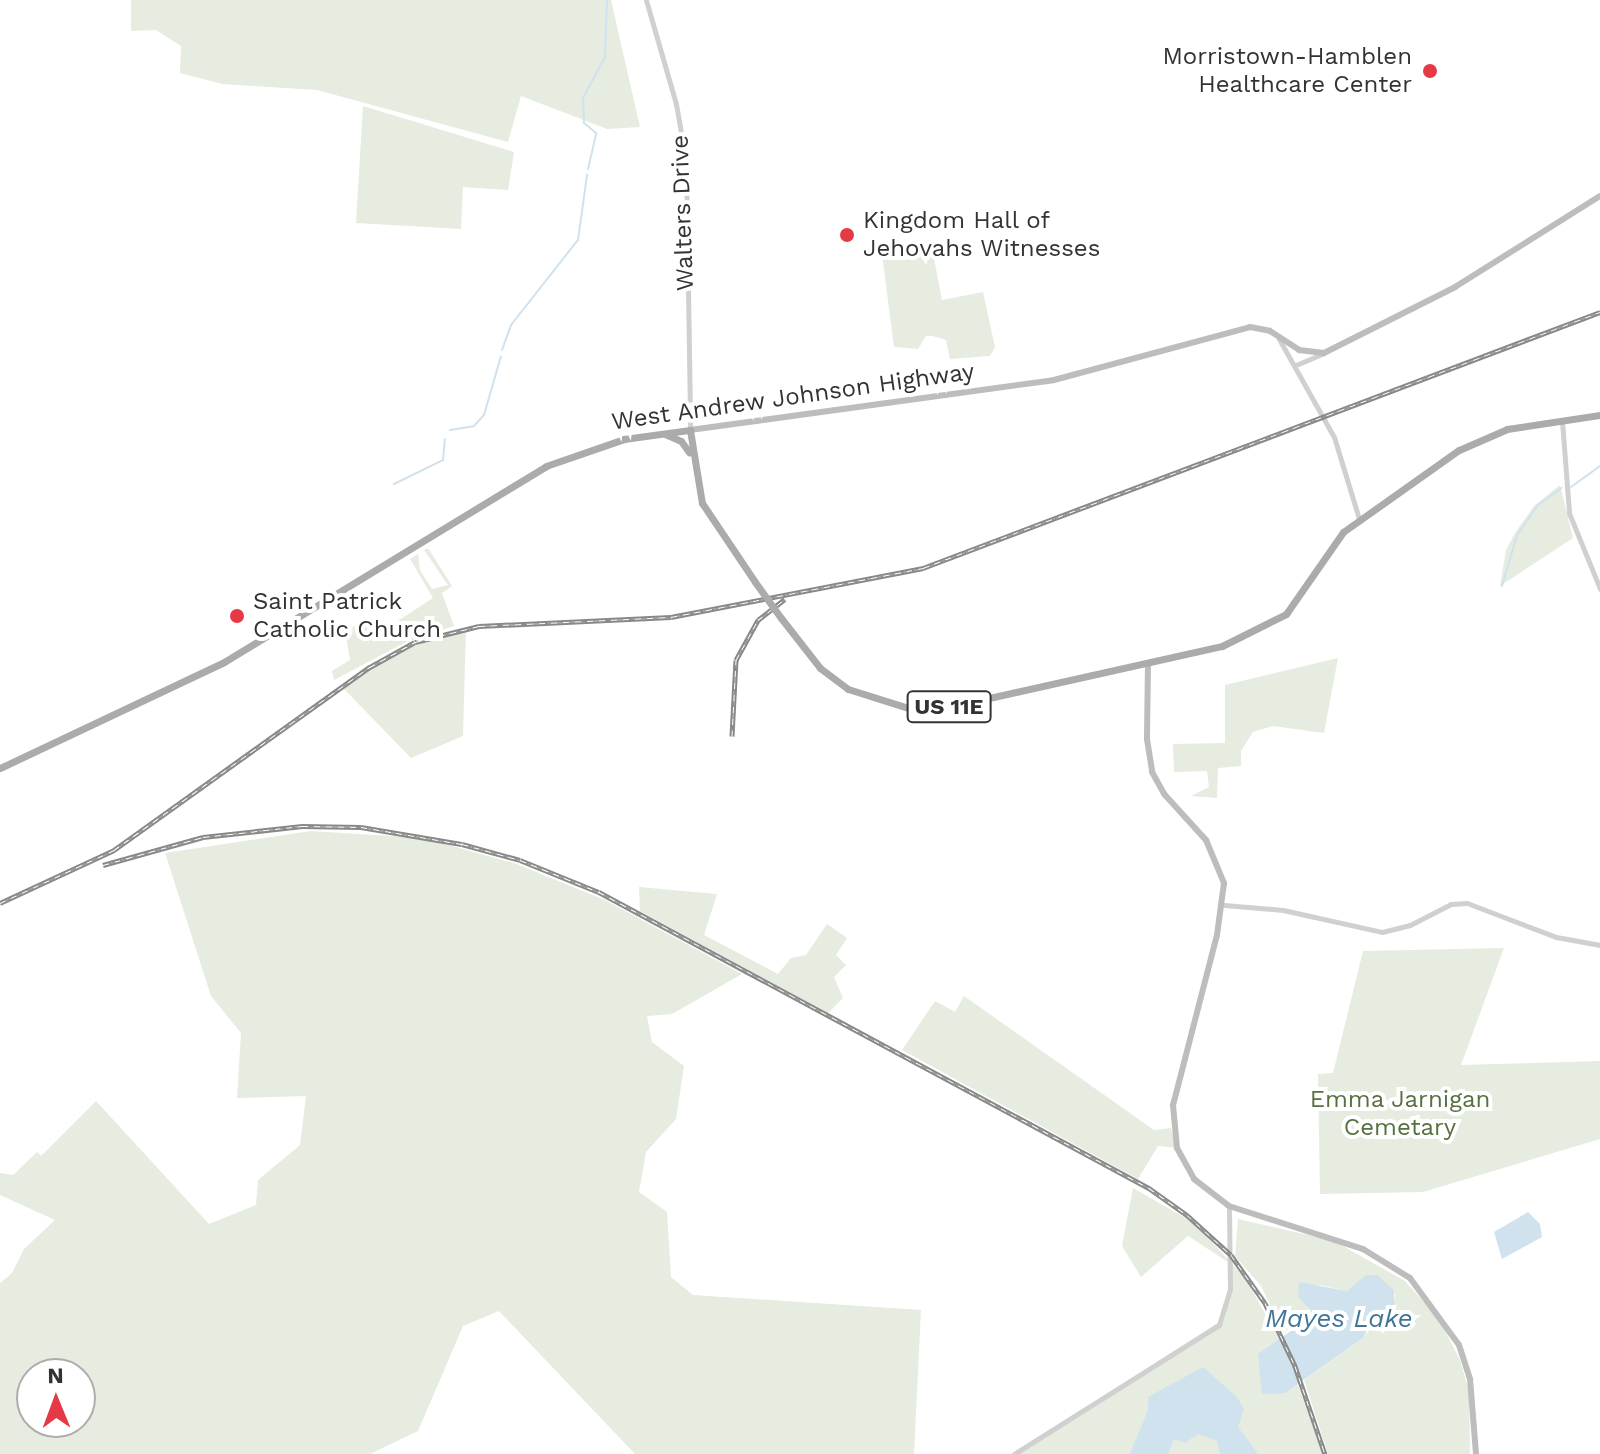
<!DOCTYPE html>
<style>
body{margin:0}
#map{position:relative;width:1600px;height:1454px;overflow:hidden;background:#fff;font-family:"Work Sans",sans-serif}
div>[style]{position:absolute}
.green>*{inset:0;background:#e6ecdf}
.water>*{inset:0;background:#cfe2ee}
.stream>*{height:2px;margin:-1px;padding:0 1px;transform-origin:1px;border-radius:1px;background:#cfe2ee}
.tertiary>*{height:5px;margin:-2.5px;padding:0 2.5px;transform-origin:2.5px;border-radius:2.5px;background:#d0d0d0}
.secondary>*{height:6px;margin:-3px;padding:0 3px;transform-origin:3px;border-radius:3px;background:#bdbdbd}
.primary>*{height:7px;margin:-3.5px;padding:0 3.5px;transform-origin:3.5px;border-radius:3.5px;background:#ababab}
.rail>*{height:5px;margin-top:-2.5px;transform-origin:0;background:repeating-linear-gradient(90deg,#fff 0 6px,#888 0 12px);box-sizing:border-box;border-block:2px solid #888}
.primary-bridge>*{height:7px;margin:-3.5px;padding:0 3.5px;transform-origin:3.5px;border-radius:3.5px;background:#ababab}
.dots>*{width:22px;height:22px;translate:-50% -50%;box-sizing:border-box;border:4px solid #fff;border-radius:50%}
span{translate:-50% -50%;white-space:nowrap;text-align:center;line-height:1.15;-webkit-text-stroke:8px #fff;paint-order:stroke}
.shield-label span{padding:2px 6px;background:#fff;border:2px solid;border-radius:6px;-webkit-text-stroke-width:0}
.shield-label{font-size:22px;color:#333;font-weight:700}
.poi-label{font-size:24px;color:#333}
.right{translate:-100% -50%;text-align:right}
.left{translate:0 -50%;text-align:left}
.street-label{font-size:24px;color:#333}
.park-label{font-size:24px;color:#56703f}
.water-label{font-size:26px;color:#3f7597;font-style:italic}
.north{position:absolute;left:16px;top:1358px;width:80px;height:80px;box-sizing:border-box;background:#fff;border:2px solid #adadad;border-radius:50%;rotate:359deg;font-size:22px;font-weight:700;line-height:32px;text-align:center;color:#333}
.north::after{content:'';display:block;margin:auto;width:28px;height:36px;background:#e63946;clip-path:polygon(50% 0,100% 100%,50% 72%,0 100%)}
</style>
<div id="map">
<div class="green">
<i style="clip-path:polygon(131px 0,611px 0,640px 127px,607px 129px,521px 96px,508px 142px,317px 90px,222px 84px,180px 73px,181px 46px,156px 30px,131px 31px)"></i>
<i style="clip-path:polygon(363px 106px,514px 152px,508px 190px,463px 187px,461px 229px,356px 223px)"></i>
<i style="clip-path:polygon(932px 248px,942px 300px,983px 292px,995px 347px,990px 356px,950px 359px,946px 340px,933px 336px,926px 336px,918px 349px,894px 347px,882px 254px)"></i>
<i style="clip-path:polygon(1560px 485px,1573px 538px,1500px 586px,1506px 550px,1515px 533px,1534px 506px)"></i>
<i style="clip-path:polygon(428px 548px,452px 586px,442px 593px,454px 626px,406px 642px,334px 680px,332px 671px,350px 660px,345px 630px,365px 622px,370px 631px,386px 622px,393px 624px,433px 598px,410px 559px,418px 554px,420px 570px,432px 589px,448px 585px,424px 550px)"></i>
<i style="clip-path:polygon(466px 628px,463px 736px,411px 758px,343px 688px,393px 653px)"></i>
<i style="clip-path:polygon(1338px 658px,1324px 733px,1273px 726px,1253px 732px,1241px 751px,1241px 766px,1218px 768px,1217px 798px,1191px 796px,1209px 787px,1207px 771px,1174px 772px,1173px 744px,1225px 743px,1225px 685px)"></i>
<i style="clip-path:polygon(evenodd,311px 831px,423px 838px,514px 863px,605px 900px,742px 974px,672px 1014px,647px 1016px,652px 1042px,684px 1066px,676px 1119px,646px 1152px,639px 1192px,667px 1212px,671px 1277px,693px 1295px,921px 1310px,914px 1454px,635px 1454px,499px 1311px,463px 1326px,418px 1431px,370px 1454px,0 1454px,0 1283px,12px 1273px,24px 1249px,55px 1220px,0 1195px,0 1173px,13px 1175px,37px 1152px,41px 1156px,96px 1101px,209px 1224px,256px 1205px,258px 1180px,300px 1145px,306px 1096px,237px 1098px,241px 1033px,211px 996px,165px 853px,311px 831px,32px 1374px,80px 1374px,80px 1422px,32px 1422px,32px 1374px)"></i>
<i style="clip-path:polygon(639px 887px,717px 894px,704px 935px,778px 974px,791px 958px,806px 955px,827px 924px,847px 938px,836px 955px,846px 965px,834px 977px,843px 998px,828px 1013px,640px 911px)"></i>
<i style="clip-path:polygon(1504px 948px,1461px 1065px,1600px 1061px,1600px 1139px,1423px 1192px,1320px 1194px,1318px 1074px,1333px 1073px,1363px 951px)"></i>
<i style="clip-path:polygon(964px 996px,1154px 1130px,1171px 1128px,1177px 1148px,1158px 1146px,1138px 1179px,902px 1050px,935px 1001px,955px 1012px)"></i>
<i style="clip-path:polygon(1133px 1188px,1194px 1223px,1246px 1279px,1285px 1350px,1323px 1454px,1014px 1454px,1225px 1318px,1231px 1264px,1188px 1236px,1141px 1277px,1122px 1246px)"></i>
<i style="clip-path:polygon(1238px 1219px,1334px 1241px,1405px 1281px,1439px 1319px,1460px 1360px,1469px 1391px,1470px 1454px,1328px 1454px,1304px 1380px,1363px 1338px,1395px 1297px,1394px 1290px,1366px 1276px,1347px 1291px,1320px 1285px,1303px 1300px,1311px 1310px,1305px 1321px,1283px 1332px,1261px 1286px,1235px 1256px)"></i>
</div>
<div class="water">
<i style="clip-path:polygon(1528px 1212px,1540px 1224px,1542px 1237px,1502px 1259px,1494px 1232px)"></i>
<i style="clip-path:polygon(1366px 1275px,1377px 1275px,1394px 1290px,1394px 1316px,1372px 1321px,1363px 1338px,1285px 1393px,1262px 1394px,1258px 1354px,1305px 1321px,1311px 1310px,1298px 1297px,1299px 1282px,1347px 1291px)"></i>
<i style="clip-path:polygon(1203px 1367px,1237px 1397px,1244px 1409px,1238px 1427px,1258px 1454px,1220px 1454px,1217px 1441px,1198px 1434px,1185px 1443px,1174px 1439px,1168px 1454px,1130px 1454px,1148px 1410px,1148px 1397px)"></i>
</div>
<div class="stream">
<i style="left:588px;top:169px;width:37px;rotate:-77deg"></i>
<i style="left:596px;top:133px;width:16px;rotate:-140deg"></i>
<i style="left:584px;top:123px;width:25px;rotate:-92deg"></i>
<i style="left:583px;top:98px;width:47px;rotate:-61.8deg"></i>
<i style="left:605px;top:57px;width:57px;rotate:-88deg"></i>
<i style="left:502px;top:350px;width:27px;rotate:-70deg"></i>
<i style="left:511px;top:325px;width:108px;rotate:-51.8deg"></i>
<i style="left:578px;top:240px;width:66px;rotate:-82.1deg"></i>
<i style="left:450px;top:430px;width:24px;rotate:-9deg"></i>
<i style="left:474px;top:426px;width:15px;rotate:-48deg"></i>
<i style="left:484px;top:415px;width:61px;rotate:-73.9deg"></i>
<i style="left:394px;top:484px;width:55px;rotate:-26.1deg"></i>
<i style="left:443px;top:460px;width:21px;rotate:-85deg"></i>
<i style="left:1571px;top:487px;width:36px;rotate:-36deg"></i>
<i style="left:1502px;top:586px;width:53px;rotate:-73.6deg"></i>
<i style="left:1517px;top:535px;width:37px;rotate:-55deg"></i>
<i style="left:1538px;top:505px;width:29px;rotate:-36deg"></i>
</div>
<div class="tertiary">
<i style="left:646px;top:0;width:108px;rotate:73.9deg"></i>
<i style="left:676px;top:104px;width:58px;rotate:80deg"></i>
<i style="left:686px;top:161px;width:269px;rotate:89.1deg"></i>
<i style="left:1279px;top:339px;width:112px;rotate:60.7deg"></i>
<i style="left:1334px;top:437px;width:86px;rotate:73deg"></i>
<i style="left:1296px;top:365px;width:30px;rotate:-23deg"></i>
<i style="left:1562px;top:421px;width:92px;rotate:85.6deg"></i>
<i style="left:1569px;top:513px;width:82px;rotate:67.8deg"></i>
<i style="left:1224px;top:905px;width:59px;rotate:4.8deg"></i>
<i style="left:1283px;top:910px;width:101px;rotate:12.5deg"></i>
<i style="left:1382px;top:932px;width:29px;rotate:-14deg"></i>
<i style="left:1410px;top:925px;width:46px;rotate:-27.1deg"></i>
<i style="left:1451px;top:904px;width:16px;rotate:-4deg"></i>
<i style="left:1467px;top:903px;width:95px;rotate:20.9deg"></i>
<i style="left:1556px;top:937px;width:45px;rotate:10.3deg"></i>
<i style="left:1014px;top:1454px;width:242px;rotate:-32.2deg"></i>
<i style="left:1219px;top:1325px;width:38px;rotate:-73deg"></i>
<i style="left:1230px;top:1289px;width:83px;rotate:-90.7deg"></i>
</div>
<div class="secondary">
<i style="left:690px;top:430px;width:367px;rotate:-7.8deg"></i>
<i style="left:1054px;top:380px;width:203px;rotate:-15.1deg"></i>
<i style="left:1250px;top:327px;width:20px;rotate:11deg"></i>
<i style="left:1270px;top:331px;width:35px;rotate:33deg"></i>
<i style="left:1299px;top:350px;width:25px;rotate:7deg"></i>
<i style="left:1324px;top:353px;width:147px;rotate:-26.7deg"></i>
<i style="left:1455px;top:287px;width:171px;rotate:-32.1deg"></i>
<i style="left:1148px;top:664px;width:75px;rotate:90.8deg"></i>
<i style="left:1147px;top:739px;width:33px;rotate:81deg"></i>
<i style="left:1152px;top:772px;width:26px;rotate:61deg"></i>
<i style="left:1165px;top:795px;width:61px;rotate:47.7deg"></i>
<i style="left:1206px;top:840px;width:47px;rotate:67.3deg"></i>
<i style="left:1224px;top:883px;width:52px;rotate:97.7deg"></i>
<i style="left:1217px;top:935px;width:176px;rotate:104.5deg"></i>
<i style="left:1173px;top:1105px;width:43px;rotate:84.7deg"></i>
<i style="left:1177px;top:1148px;width:35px;rotate:61deg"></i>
<i style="left:1194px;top:1179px;width:44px;rotate:37.6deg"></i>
<i style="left:1229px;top:1206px;width:141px;rotate:17.8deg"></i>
<i style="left:1363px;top:1249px;width:55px;rotate:31.7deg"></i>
<i style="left:1410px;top:1278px;width:83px;rotate:53.8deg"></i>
<i style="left:1459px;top:1345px;width:36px;rotate:72deg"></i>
<i style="left:1470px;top:1379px;width:75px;rotate:85.4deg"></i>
</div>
<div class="primary">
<i style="left:665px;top:434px;width:17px;rotate:24deg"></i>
<i style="left:681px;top:441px;width:14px;rotate:54deg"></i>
<i style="left:781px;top:618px;width:63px;rotate:52deg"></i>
<i style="left:820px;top:668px;width:35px;rotate:37deg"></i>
<i style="left:848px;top:689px;width:67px;rotate:17.4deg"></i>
<i style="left:912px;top:709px;width:37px;rotate:-3deg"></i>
<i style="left:949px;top:707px;width:280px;rotate:-12.6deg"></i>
<i style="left:1222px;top:646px;width:72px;rotate:-26.6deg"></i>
<i style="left:1286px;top:614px;width:100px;rotate:-55.2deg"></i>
<i style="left:1343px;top:532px;width:142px;rotate:-35.3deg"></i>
<i style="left:1459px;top:450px;width:52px;rotate:-23.6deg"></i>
<i style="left:1507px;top:429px;width:94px;rotate:-8.6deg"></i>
<i style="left:0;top:768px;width:248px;rotate:-25.3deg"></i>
<i style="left:224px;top:662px;width:377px;rotate:-31.3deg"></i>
<i style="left:546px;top:466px;width:83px;rotate:-19.1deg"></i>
<i style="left:624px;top:439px;width:67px;rotate:-7.8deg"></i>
<i style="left:690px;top:430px;width:74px;rotate:80.7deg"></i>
<i style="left:702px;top:503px;width:95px;rotate:56.1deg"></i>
</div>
<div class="rail">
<i style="left:732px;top:736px;width:76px;rotate:-87deg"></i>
<i style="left:736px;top:660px;width:46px;rotate:-61.2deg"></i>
<i style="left:758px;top:620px;width:34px;rotate:-38deg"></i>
<i style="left:103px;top:865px;width:104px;rotate:-15.6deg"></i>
<i style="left:203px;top:837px;width:100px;rotate:-6.3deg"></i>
<i style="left:302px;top:826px;width:59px;rotate:1deg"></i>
<i style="left:361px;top:827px;width:102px;rotate:9.6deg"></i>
<i style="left:462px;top:844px;width:60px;rotate:15.4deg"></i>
<i style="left:520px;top:860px;width:85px;rotate:22.1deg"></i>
<i style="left:599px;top:892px;width:625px;rotate:28.29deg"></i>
<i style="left:1149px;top:1188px;width:47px;rotate:35.4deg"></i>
<i style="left:1187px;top:1215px;width:59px;rotate:42.3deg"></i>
<i style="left:1231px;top:1255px;width:59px;rotate:54.7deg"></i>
<i style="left:1265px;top:1303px;width:70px;rotate:64.5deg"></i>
<i style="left:1295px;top:1366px;width:93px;rotate:71.2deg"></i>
<i style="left:0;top:903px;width:126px;rotate:-24.9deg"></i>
<i style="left:114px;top:850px;width:315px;rotate:-35.6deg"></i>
<i style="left:370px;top:667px;width:51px;rotate:-29.1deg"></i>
<i style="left:415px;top:642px;width:66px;rotate:-14deg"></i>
<i style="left:479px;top:626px;width:192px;rotate:-2.7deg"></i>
<i style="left:671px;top:617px;width:257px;rotate:-11deg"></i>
<i style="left:923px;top:568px;width:724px;rotate:-20.71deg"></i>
</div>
<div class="primary-bridge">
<i style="left:755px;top:582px;width:44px;rotate:54.2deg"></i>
</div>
<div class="dots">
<i style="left:1430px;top:71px;background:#e63946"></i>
<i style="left:847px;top:235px;background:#e63946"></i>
<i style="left:237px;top:616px;background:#e63946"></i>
</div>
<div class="shield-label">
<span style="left:949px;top:707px">US 11E</span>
</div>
<div class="poi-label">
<span class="right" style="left:1412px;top:71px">Morristown-Hamblen<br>Healthcare Center</span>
<span class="left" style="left:863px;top:235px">Kingdom Hall of<br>Jehovahs Witnesses</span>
<span class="left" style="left:253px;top:616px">Saint Patrick<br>Catholic Church</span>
</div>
<div class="street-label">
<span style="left:683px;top:213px;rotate:-92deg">Walters Drive</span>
<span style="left:793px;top:397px;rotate:-8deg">West Andrew Johnson Highway</span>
</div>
<div class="park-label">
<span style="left:1400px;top:1114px">Emma Jarnigan<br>Cemetary</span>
</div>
<div class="water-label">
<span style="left:1339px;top:1319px">Mayes Lake</span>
</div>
<div class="north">N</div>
</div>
